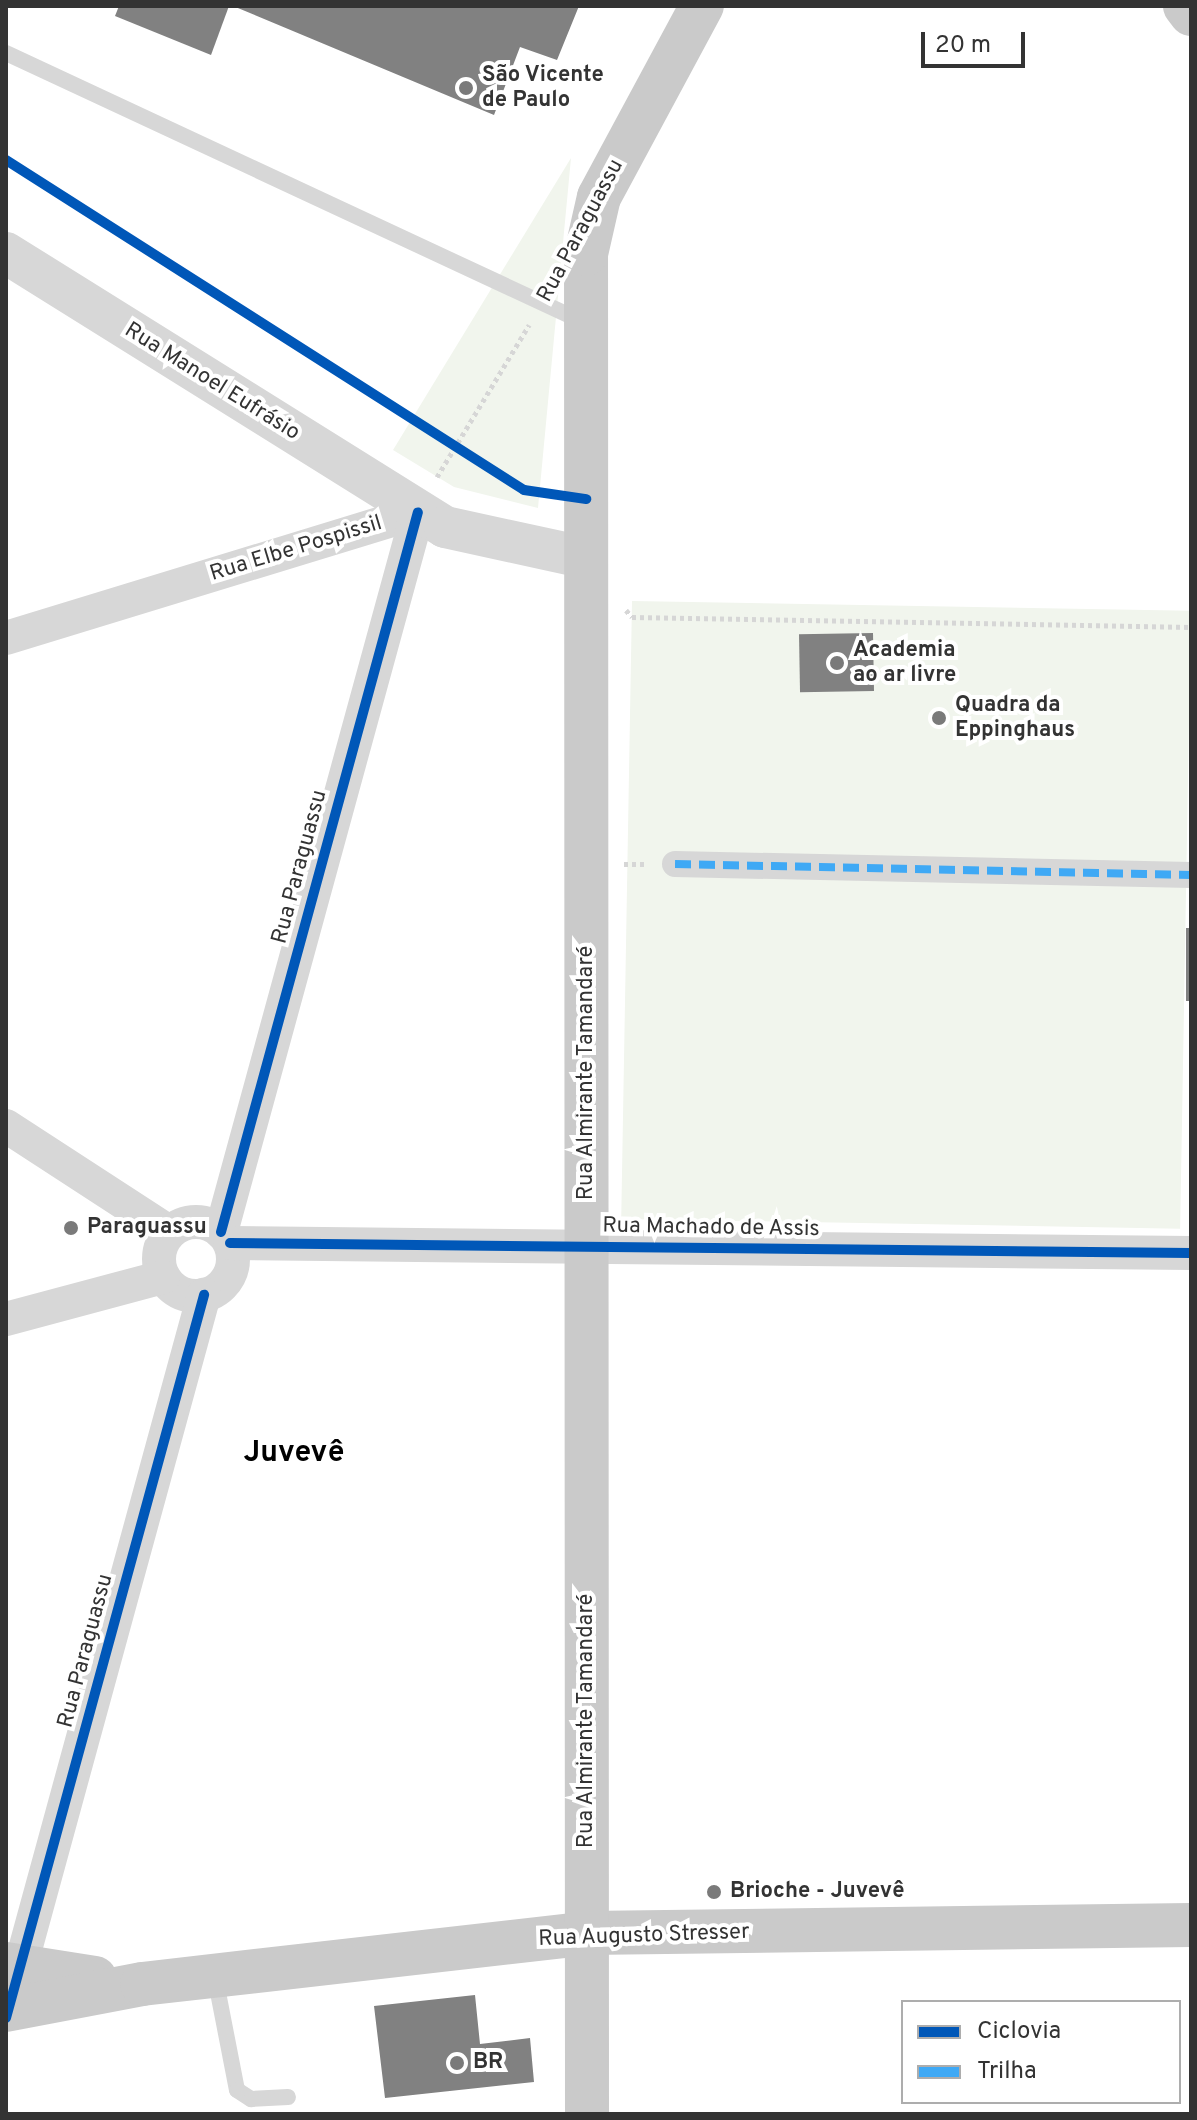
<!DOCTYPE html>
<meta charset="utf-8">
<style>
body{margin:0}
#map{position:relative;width:1197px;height:2120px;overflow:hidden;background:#fff;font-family:Overpass,sans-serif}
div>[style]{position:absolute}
.green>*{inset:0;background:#f1f5ed;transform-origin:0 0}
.building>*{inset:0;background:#818181;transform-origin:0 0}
.path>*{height:5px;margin-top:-2.5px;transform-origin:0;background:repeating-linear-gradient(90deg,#d6d6d6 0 4px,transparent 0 8px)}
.service>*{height:16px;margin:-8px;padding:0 8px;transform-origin:8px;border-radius:8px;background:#d7d7d7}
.pedestrian>*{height:26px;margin:-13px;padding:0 13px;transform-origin:13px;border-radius:13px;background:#d7d7d7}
.minor>*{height:34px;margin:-17px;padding:0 17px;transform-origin:17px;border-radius:17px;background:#d7d7d7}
.minor>.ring{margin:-17px;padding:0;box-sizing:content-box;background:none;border:34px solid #d7d7d7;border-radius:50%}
.tertiary>*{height:42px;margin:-21px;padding:0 21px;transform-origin:21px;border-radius:21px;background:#d7d7d7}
.primary>*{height:44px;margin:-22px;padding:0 22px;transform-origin:22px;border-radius:22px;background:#cacaca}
.quiet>*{height:8px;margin-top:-4px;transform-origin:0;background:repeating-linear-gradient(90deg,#3fa9f5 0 16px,transparent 0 24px)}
.cycleway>*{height:10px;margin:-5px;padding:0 5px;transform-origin:5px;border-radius:5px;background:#0057b8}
.dots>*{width:22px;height:22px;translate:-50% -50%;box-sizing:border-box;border:4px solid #fff;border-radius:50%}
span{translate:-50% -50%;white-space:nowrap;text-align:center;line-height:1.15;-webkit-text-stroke:8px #fff;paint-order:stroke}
.poi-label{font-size:22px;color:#333;font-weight:700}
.left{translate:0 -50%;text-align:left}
.street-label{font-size:22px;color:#333}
.district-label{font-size:30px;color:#000;font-weight:700}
.frame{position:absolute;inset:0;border:8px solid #333;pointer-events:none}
.legend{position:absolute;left:901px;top:2000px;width:280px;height:104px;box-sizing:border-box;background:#fff;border:2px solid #adadad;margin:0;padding:10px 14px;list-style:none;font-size:24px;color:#333}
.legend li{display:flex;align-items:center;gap:16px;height:40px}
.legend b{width:40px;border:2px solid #adadad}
.scale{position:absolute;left:921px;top:32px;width:104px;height:36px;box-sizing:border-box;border:4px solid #333;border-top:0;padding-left:10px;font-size:24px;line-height:28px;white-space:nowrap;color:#333;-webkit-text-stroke:6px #fff;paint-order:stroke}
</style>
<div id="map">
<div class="green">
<i style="clip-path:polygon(571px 158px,538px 508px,454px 487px,393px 450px)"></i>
<i style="left:632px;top:601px;width:559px;height:618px;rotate:1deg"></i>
</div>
<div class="building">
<i style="clip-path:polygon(119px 6px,229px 6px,211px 55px,115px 16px)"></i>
<i style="clip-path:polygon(233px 6px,579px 6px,557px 60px,520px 47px,494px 115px)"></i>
<i style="left:873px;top:633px;width:58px;height:74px;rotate:89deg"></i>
<i style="left:1186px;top:928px;width:5px;height:73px"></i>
<i style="clip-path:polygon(475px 1995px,480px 2044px,530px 2038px,534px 2082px,385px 2098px,374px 2006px)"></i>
</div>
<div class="path">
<i style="left:437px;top:477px;width:178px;rotate:-58.8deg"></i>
<i style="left:626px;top:610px;width:9px;rotate:49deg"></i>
<i style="left:632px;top:617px;width:559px;rotate:1.02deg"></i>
<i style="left:624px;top:864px;width:22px"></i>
</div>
<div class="service">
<i style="left:6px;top:53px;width:634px;rotate:24.99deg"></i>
<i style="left:215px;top:1977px;width:115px;rotate:79deg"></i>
<i style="left:237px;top:2090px;width:17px;rotate:33deg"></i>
<i style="left:251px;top:2099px;width:37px;rotate:-3deg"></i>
</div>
<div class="pedestrian">
<i style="left:675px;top:864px;width:516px;rotate:1.22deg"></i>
</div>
<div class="minor">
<i style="left:6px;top:638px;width:431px;rotate:-17deg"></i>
<i style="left:6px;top:1126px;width:194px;rotate:33deg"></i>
<i class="ring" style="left:159px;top:1222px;width:40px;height:40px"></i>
<i style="left:221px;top:1232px;width:746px;rotate:-74.7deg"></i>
<i style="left:230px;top:1243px;width:961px;rotate:0.6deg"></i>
<i style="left:6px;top:1319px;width:163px;rotate:-15deg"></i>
<i style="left:14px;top:1990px;width:721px;rotate:-74.71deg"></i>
</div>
<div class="tertiary">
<i style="left:6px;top:253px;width:517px;rotate:31.97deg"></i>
<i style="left:445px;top:527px;width:145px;rotate:12.3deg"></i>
</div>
<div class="primary">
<i style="left:1185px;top:6px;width:10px;rotate:53deg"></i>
<i style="left:6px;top:1964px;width:90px;rotate:8.9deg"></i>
<i style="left:6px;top:2010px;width:138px;rotate:-10.8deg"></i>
<i style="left:142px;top:1984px;width:448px;rotate:-6.5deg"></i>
<i style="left:587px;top:1933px;width:604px;rotate:-0.76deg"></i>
<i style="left:587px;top:2114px;width:1860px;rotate:-90.03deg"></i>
<i style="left:586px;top:254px;width:58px;rotate:-77.2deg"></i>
<i style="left:599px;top:197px;width:217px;rotate:-61.7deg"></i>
</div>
<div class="quiet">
<i style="left:675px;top:864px;width:516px;rotate:1.22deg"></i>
</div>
<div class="cycleway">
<i style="left:6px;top:160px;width:614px;rotate:32.5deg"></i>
<i style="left:524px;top:490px;width:63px;rotate:8.3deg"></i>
<i style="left:221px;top:1232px;width:746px;rotate:-74.7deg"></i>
<i style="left:230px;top:1243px;width:961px;rotate:0.6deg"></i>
<i style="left:6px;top:2018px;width:750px;rotate:-74.68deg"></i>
</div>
<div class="dots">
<i style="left:466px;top:88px;background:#7a7a7a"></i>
<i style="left:837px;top:663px;background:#7a7a7a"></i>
<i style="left:939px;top:718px;background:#7a7a7a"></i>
<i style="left:71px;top:1228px;background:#7a7a7a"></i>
<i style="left:714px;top:1892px;background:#7a7a7a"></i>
<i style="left:457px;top:2063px;background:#7a7a7a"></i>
</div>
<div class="poi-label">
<span class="left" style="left:482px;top:88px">São Vicente<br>de Paulo</span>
<span class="left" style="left:853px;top:663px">Academia<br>ao ar livre</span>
<span class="left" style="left:955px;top:718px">Quadra da<br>Eppinghaus</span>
<span class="left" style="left:87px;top:1228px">Paraguassu</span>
<span class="left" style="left:730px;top:1892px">Brioche - Juvevê</span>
<span class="left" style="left:473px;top:2063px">BR</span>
</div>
<div class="street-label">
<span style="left:581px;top:231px;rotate:-62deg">Rua Paraguassu</span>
<span style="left:212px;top:382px;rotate:32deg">Rua Manoel Eufrásio</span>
<span style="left:296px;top:549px;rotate:-17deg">Rua Elbe Pospissil</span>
<span style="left:300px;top:867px;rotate:-75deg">Rua Paraguassu</span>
<span style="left:587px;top:1073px;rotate:-90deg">Rua Almirante Tamandaré</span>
<span style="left:711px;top:1228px;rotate:1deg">Rua Machado de Assis</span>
<span style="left:86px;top:1651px;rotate:-75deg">Rua Paraguassu</span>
<span style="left:587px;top:1721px;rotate:-90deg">Rua Almirante Tamandaré</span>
<span style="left:644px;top:1936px;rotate:-2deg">Rua Augusto Stresser</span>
</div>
<div class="district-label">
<span style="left:294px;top:1454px">Juvevê</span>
</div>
<div class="frame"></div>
<ul class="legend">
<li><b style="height:10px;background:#0057b8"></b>Ciclovia</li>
<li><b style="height:10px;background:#3fa9f5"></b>Trilha</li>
</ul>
<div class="scale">20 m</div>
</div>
